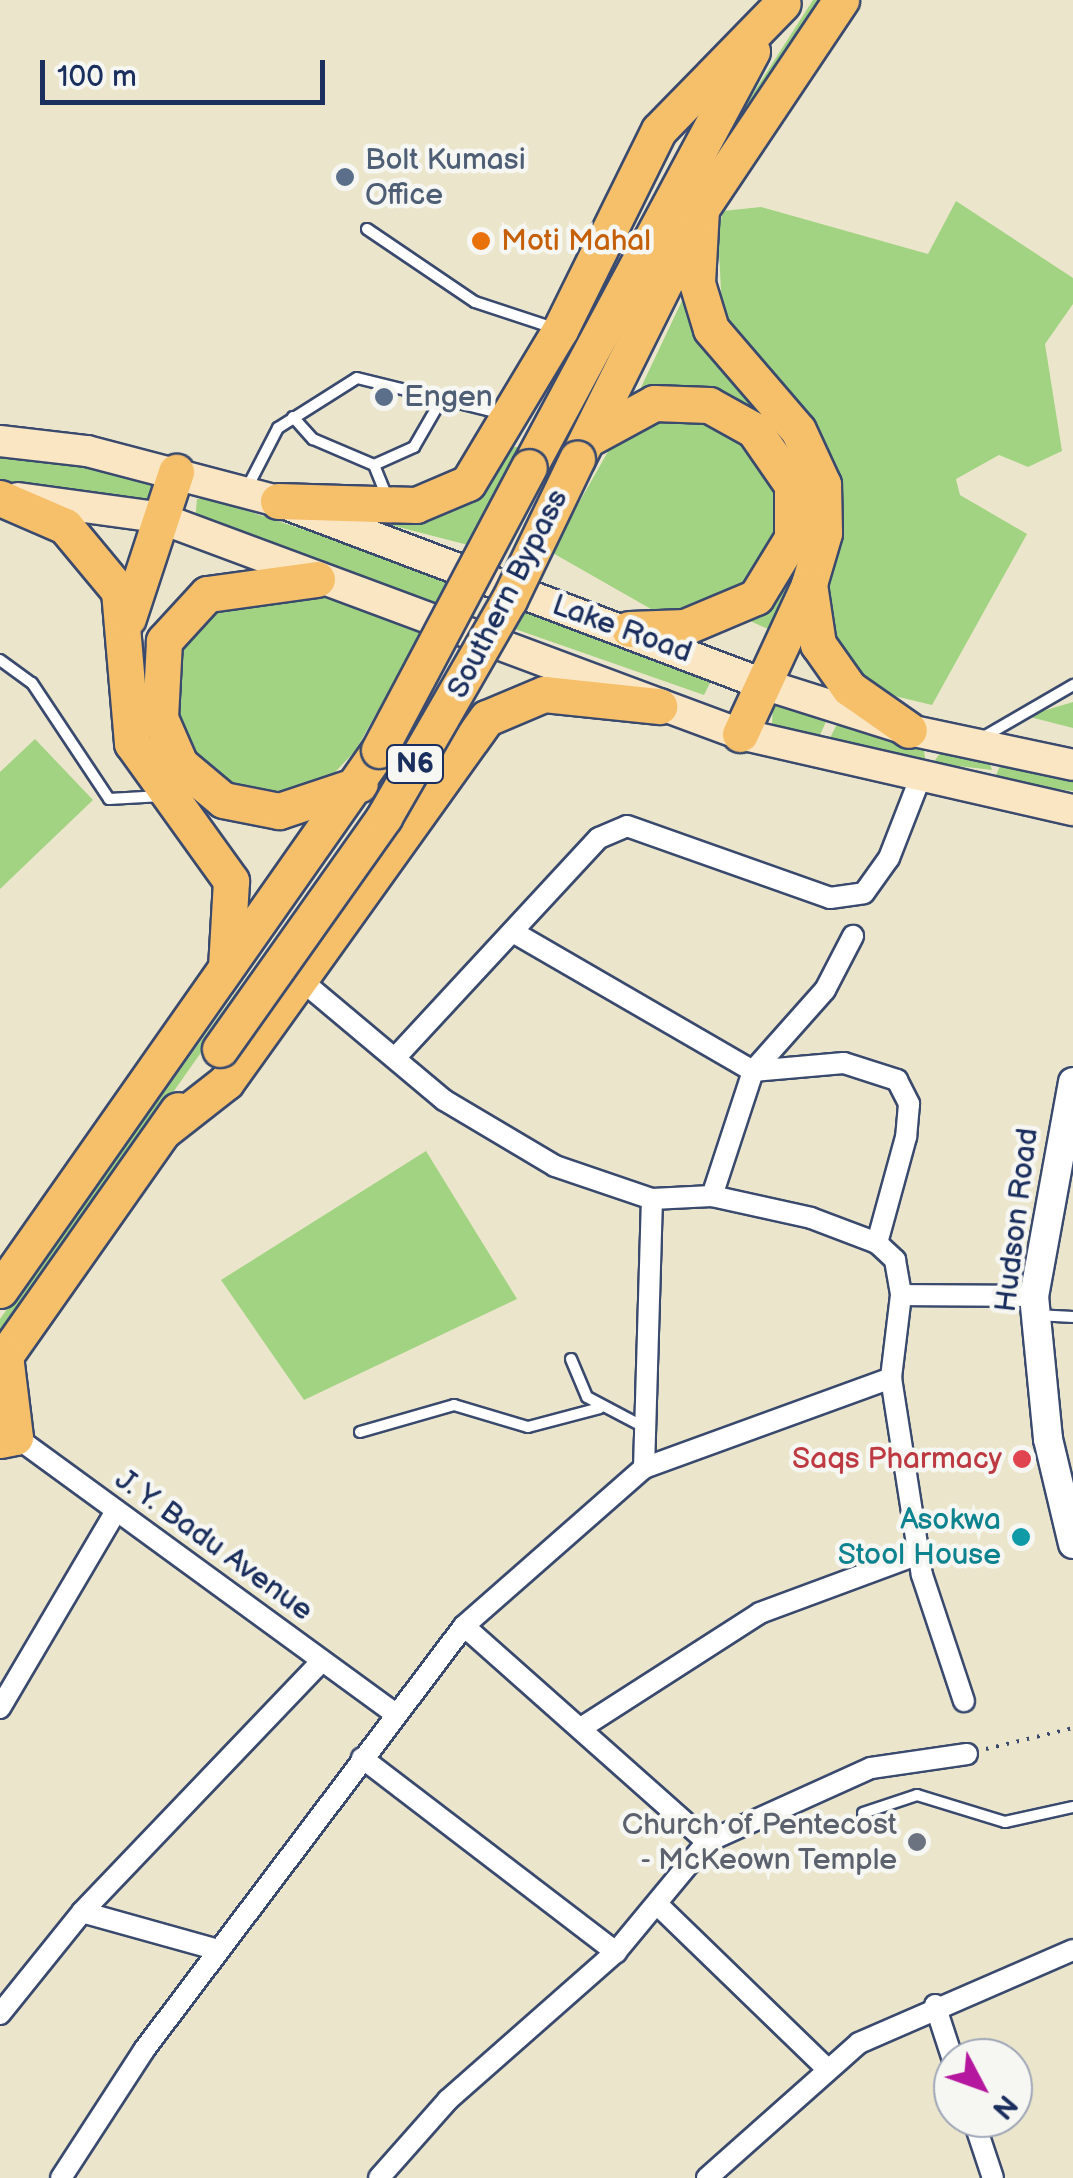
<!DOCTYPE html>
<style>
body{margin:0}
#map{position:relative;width:1073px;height:2178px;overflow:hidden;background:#ebe6cb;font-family:"Balsamiq Sans",sans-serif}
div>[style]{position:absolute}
.green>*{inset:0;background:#a2d382;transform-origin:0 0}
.path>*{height:4px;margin-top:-2px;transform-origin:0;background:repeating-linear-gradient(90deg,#3a4a6e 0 2.5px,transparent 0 10.5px)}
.roads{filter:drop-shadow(2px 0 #3a4a6e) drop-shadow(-2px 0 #3a4a6e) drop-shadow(0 2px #3a4a6e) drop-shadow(0 -2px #3a4a6e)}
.service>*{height:10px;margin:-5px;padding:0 5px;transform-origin:5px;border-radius:5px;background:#fff}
.minor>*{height:20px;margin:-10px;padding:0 10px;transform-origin:10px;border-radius:10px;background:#fff}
.tertiary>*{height:28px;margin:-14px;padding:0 14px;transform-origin:14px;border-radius:14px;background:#fff}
.secondary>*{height:30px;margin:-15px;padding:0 15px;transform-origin:15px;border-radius:15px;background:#fbe6c4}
.trunk>*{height:35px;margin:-17.5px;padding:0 17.5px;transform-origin:17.5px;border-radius:17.5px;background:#f6c06b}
.bridges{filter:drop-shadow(2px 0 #3a4a6e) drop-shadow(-2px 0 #3a4a6e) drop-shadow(0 2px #3a4a6e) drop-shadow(0 -2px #3a4a6e)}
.trunk-bridge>*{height:35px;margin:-17.5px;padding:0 17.5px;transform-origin:17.5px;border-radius:17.5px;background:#f6c06b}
.dots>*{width:28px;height:28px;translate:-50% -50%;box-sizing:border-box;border:5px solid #f6f6f2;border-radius:50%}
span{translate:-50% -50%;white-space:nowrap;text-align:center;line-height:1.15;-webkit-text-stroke:9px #f6f6f2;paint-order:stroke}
.shield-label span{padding:2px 8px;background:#f6f6f2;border:2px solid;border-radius:8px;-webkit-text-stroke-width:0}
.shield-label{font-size:28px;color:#1b2f5e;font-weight:700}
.service-label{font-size:30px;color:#4e5e75}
.left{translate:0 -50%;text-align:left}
.food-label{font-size:30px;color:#c56008}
.street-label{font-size:30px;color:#1b2f5e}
.health-label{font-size:30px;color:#be3a42}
.right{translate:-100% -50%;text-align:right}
.culture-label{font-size:30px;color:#0d838f}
.worship-label{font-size:30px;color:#5b616d}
.north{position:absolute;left:933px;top:2038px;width:100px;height:100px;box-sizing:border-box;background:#f6f6f2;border:2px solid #9ea6b7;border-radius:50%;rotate:131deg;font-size:28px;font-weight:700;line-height:40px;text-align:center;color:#1b2f5e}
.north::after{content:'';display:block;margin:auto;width:35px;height:45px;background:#b5179e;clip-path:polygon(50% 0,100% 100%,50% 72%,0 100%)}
.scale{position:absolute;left:40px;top:60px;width:285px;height:45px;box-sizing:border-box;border:5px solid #1b2f5e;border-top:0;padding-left:12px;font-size:30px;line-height:35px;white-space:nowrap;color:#1b2f5e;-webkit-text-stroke:8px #f6f6f2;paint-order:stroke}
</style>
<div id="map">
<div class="green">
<i style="clip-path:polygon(813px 0,825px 0,671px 230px,691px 190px)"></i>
<i style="clip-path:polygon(956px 201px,1073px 278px,1073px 304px,1045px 344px,1062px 451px,1028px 467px,999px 455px,956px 479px,960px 495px,1027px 534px,932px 705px,882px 693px,844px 663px,824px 616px,842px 496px,832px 460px,815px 428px,723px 328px,718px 234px,723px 211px,761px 207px,928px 254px)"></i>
<i style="clip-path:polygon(689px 286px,718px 362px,794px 447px,812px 503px,779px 634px,748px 620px,787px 580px,769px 433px,635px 400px)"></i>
<i style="clip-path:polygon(670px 417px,721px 425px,761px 456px,780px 504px,772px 555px,726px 604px,658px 613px,551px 552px,610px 448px)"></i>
<i style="clip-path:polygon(514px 447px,523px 447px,472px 546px,348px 514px,466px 502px)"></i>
<i style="left:0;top:452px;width:167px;height:32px;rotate:9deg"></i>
<i style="clip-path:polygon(197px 499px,211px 499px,454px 579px,440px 605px,195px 522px)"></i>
<i style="clip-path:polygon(315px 591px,424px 630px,355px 751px,324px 784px,270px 796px,226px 783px,187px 749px,169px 697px,186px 640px,215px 608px)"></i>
<i style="clip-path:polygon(529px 602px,713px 677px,704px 695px,515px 629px)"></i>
<i style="clip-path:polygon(773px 702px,828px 717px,817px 742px,772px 725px)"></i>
<i style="clip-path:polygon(1073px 702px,1073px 728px,1026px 716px)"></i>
<i style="clip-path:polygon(838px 722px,923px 744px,926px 764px,829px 740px)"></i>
<i style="clip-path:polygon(35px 739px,93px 800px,0 889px,0 772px)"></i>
<i style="clip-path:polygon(943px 749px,988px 758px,992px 770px,933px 763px)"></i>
<i style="clip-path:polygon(1002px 762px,1073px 778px,1073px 791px,1004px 782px,996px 775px)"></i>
<i style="clip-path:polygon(309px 891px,226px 1017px,0 1338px,0 1319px)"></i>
<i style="clip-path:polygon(426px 1151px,517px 1299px,304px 1400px,221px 1280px)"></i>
</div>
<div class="path">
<i style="left:986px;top:1749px;width:89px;rotate:-13.6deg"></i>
</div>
<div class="roads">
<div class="service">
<i style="left:367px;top:229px;width:130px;rotate:34.1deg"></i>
<i style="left:475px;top:302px;width:83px;rotate:18.2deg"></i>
<i style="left:293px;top:417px;width:30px;rotate:48deg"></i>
<i style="left:313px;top:439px;width:66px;rotate:23.1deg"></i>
<i style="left:374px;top:465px;width:44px;rotate:-24.2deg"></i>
<i style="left:414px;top:447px;width:52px;rotate:-60deg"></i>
<i style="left:374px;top:465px;width:31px;rotate:68deg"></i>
<i style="left:246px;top:490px;width:70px;rotate:-62.7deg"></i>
<i style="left:278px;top:428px;width:93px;rotate:-32.3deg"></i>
<i style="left:357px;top:378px;width:146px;rotate:13.8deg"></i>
<i style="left:0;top:660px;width:39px;rotate:36deg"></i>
<i style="left:32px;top:683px;width:139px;rotate:56.4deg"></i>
<i style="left:109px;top:799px;width:53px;rotate:-3.2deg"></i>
<i style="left:980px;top:739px;width:108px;rotate:-30.1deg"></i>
<i style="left:1036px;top:1315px;width:37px;rotate:3deg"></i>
<i style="left:571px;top:1359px;width:41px;rotate:67.2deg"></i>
<i style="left:587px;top:1397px;width:64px;rotate:27.8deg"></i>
<i style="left:360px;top:1432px;width:98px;rotate:-16deg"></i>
<i style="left:454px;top:1405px;width:77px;rotate:16.6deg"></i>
<i style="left:528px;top:1427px;width:74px;rotate:-14.8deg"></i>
<i style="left:863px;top:1813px;width:57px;rotate:-18.4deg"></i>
<i style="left:917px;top:1795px;width:92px;rotate:17.1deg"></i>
<i style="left:1005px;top:1822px;width:70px;rotate:-12.4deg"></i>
</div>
<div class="minor">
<i style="left:513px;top:932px;width:277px;rotate:30.1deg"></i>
<i style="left:753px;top:1071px;width:91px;rotate:-5deg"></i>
<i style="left:844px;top:1063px;width:56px;rotate:17.8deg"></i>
<i style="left:897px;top:1080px;width:27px;rotate:63deg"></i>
<i style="left:909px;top:1104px;width:33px;rotate:95deg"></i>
<i style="left:906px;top:1137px;width:110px;rotate:105.3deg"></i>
<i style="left:301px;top:980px;width:187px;rotate:40deg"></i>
<i style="left:444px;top:1100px;width:129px;rotate:30.7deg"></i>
<i style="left:555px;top:1166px;width:102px;rotate:18.8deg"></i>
<i style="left:652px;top:1199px;width:60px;rotate:-2.9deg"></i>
<i style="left:712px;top:1196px;width:101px;rotate:12.5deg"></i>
<i style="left:811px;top:1218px;width:71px;rotate:20.7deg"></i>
<i style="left:877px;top:1243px;width:25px;rotate:43deg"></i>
<i style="left:895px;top:1260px;width:36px;rotate:80deg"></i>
<i style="left:901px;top:1295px;width:84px;rotate:96.9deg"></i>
<i style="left:891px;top:1378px;width:199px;rotate:81.1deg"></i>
<i style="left:922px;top:1575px;width:133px;rotate:71.6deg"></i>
<i style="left:395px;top:1058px;width:300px;rotate:-47.2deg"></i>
<i style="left:599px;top:838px;width:30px;rotate:-23deg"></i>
<i style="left:627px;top:826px;width:215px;rotate:19.5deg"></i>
<i style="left:830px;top:898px;width:34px;rotate:-8deg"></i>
<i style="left:864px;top:893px;width:43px;rotate:-54.5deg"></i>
<i style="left:889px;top:858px;width:83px;rotate:-68.7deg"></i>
<i style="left:712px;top:1196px;width:132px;rotate:-71.8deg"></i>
<i style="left:753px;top:1071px;width:108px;rotate:-48.4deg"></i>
<i style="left:825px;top:990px;width:61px;rotate:-62.6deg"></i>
<i style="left:901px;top:1295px;width:133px;rotate:0.4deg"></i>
<i style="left:9px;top:1432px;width:477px;rotate:36.1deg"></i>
<i style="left:644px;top:1468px;width:269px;rotate:-88.3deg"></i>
<i style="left:464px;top:1626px;width:325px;rotate:41.6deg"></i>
<i style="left:0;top:1708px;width:229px;rotate:-59.5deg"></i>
<i style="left:581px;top:1728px;width:213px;rotate:-32.7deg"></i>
<i style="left:760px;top:1613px;width:170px;rotate:-20.4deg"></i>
<i style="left:362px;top:1758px;width:320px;rotate:37.4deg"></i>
<i style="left:660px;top:1907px;width:228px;rotate:44.1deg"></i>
<i style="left:82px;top:1912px;width:347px;rotate:-46.3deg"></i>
<i style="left:935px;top:2005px;width:58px;rotate:71.9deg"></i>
<i style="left:0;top:2014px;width:131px;rotate:-51.2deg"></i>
<i style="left:82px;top:1912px;width:141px;rotate:15.6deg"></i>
<i style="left:973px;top:2118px;width:63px;rotate:71.6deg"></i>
<i style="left:61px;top:2178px;width:153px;rotate:-57deg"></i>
<i style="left:144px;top:2050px;width:531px;rotate:-52.96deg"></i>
<i style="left:464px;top:1626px;width:240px;rotate:-41.3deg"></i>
<i style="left:644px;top:1468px;width:263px;rotate:-20deg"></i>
<i style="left:379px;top:2178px;width:104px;rotate:-48.5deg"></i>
<i style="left:448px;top:2100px;width:224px;rotate:-41.4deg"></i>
<i style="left:616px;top:1952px;width:143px;rotate:-50.4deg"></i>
<i style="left:707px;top:1842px;width:180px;rotate:-24.3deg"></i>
<i style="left:871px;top:1768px;width:97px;rotate:-8.3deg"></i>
<i style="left:707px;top:2178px;width:203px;rotate:-41.6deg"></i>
<i style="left:859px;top:2043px;width:233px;rotate:-23.5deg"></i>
</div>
<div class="tertiary">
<i style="left:1073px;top:1082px;width:218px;rotate:100.3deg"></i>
<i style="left:1034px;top:1296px;width:144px;rotate:84.4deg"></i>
<i style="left:1048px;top:1439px;width:108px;rotate:76.6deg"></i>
</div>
<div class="secondary">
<i style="left:0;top:441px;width:88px;rotate:6.6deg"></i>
<i style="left:87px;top:451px;width:197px;rotate:14.7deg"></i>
<i style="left:278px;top:501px;width:518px;rotate:20.67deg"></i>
<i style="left:763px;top:684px;width:153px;rotate:17.5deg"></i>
<i style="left:909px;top:730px;width:168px;rotate:12deg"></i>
<i style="left:18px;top:498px;width:140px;rotate:7.8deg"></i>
<i style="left:157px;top:517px;width:622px;rotate:20.42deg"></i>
<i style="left:740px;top:734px;width:342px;rotate:12.9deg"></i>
</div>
<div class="trunk">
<i style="left:701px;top:209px;width:74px;rotate:93.1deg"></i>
<i style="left:697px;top:283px;width:48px;rotate:73.1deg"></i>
<i style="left:711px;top:329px;width:133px;rotate:49.3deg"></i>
<i style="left:798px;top:430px;width:60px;rotate:65.2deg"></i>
<i style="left:823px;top:484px;width:49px;rotate:88.8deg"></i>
<i style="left:824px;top:533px;width:53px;rotate:106.4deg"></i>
<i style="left:809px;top:584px;width:61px;rotate:81.5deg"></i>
<i style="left:818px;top:644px;width:54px;rotate:54.8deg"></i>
<i style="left:849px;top:688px;width:73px;rotate:35deg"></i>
<i style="left:588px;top:439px;width:75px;rotate:-28.6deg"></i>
<i style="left:654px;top:403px;width:55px;rotate:2.1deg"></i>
<i style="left:709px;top:405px;width:51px;rotate:29.1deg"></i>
<i style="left:754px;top:430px;width:67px;rotate:55.4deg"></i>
<i style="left:792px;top:485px;width:53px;rotate:90deg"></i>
<i style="left:792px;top:538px;width:69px;rotate:121.4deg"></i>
<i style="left:756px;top:597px;width:77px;rotate:157.1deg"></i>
<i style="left:685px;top:627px;width:56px;rotate:178deg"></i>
<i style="left:577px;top:459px;width:279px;rotate:-63.6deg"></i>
<i style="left:701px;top:209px;width:252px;rotate:-56.2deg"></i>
<i style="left:529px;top:467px;width:472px;rotate:-61.8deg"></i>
<i style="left:0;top:498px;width:71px;rotate:23.3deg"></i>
<i style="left:65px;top:526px;width:85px;rotate:50.3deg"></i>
<i style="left:119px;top:591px;width:153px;rotate:85.1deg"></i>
<i style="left:132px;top:743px;width:170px;rotate:54.3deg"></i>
<i style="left:231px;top:881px;width:86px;rotate:93.3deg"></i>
<i style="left:278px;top:501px;width:138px;rotate:1.7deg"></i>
<i style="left:416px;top:505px;width:56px;rotate:-22.9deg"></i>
<i style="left:468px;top:483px;width:179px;rotate:-59deg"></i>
<i style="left:560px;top:330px;width:223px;rotate:-63.7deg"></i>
<i style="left:659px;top:130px;width:177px;rotate:-45.7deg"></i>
<i style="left:317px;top:579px;width:111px;rotate:172.2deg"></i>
<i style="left:207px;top:594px;width:64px;rotate:132.5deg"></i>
<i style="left:164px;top:641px;width:77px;rotate:93deg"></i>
<i style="left:160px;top:718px;width:50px;rotate:66.5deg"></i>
<i style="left:180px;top:764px;width:56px;rotate:39.9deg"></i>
<i style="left:223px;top:800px;width:57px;rotate:11.1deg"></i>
<i style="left:279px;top:811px;width:85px;rotate:-18.4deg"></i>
<i style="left:128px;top:618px;width:154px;rotate:-71.8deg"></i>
<i style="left:740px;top:734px;width:164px;rotate:-65.2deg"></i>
<i style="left:166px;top:1129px;width:76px;rotate:-38.1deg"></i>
<i style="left:226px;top:1082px;width:448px;rotate:-54.4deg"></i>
<i style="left:487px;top:718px;width:62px;rotate:-22.8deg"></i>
<i style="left:544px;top:694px;width:116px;rotate:6deg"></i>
<i style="left:0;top:1290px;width:660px;rotate:-54.94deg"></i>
<i style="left:0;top:1363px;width:309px;rotate:-54.9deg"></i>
<i style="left:0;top:1440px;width:15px;rotate:-11deg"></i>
<i style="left:15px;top:1437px;width:82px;rotate:-97deg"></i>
</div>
</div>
<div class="bridges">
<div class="trunk-bridge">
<i style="left:379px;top:750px;width:320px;rotate:-62.1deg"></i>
<i style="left:220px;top:1049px;width:284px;rotate:-54.7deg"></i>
<i style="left:384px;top:817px;width:250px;rotate:-60.1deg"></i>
<i style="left:509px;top:600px;width:157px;rotate:-64.3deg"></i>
</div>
</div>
<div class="dots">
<i style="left:345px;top:177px;background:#5c6f8a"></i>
<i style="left:481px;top:241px;background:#e8710a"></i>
<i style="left:384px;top:397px;background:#5c6f8a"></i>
<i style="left:1022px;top:1459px;background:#e0444e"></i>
<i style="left:1021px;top:1537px;background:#0f9aa8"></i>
<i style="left:917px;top:1842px;background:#6b7280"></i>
</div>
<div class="shield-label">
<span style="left:415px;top:764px">N6</span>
</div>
<div class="service-label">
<span class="left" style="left:365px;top:177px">Bolt Kumasi<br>Office</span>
<span class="left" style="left:404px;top:397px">Engen</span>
</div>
<div class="food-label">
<span class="left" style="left:501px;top:241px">Moti Mahal</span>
</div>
<div class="street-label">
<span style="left:508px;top:594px;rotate:-63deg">Southern Bypass</span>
<span style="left:622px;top:629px;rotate:20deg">Lake Road</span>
<span style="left:1017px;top:1220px;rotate:-83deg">Hudson Road</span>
<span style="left:214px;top:1545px;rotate:36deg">J. Y. Badu Avenue</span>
</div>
<div class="health-label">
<span class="right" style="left:1002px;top:1459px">Saqs Pharmacy</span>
</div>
<div class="culture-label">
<span class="right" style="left:1001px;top:1537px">Asokwa<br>Stool House</span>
</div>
<div class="worship-label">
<span class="right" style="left:897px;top:1842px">Church of Pentecost<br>- McKeown Temple</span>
</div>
<div class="north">N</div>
<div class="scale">100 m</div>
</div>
